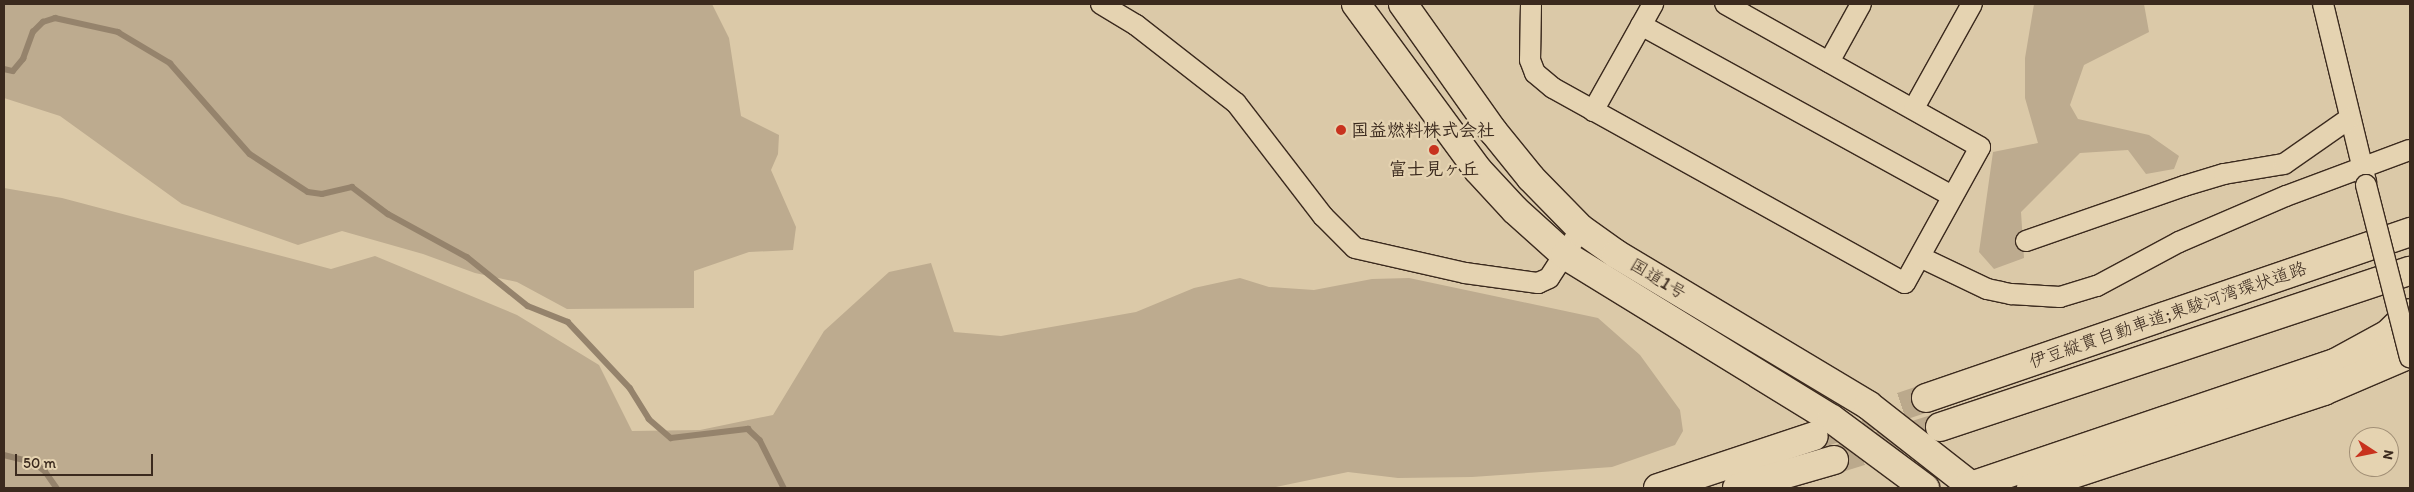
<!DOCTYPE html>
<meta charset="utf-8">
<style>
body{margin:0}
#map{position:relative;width:2414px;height:492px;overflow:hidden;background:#dbc9a8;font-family:Itim,"Klee One",sans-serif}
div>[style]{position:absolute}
.green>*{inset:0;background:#bdab8f}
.stream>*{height:5.5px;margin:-2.75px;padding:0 2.75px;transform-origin:2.75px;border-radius:2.75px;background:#95836c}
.highway-tunnel>*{height:28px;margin-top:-14px;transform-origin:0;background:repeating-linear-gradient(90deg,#bba98c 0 28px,transparent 0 42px)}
.roads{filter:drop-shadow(1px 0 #3b2a1e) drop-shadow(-1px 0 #3b2a1e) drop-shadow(0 1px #3b2a1e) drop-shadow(0 -1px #3b2a1e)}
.street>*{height:20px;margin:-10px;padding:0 10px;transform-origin:10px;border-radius:10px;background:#e5d3b1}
.highway>*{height:28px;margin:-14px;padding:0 14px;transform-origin:14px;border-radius:14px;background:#e5d3b1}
.bridges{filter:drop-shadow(1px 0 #3b2a1e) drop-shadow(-1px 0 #3b2a1e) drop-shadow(0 1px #3b2a1e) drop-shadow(0 -1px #3b2a1e)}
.street-bridge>*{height:20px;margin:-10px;padding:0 10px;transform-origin:10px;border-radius:10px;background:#e5d3b1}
.dots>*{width:14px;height:14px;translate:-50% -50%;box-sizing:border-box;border:2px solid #e5d3b1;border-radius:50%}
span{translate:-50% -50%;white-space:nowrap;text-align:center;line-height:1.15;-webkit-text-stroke:4.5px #e5d3b1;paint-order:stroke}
.poi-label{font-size:18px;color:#3b2a1e;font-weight:700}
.left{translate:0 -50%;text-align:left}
.street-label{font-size:18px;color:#3b2a1e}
.frame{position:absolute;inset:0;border:5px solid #3b2a1e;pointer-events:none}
.north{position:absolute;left:2349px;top:427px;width:50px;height:50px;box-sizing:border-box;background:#e5d3b1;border:1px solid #a18f76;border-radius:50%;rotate:101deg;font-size:14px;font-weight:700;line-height:20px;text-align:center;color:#3b2a1e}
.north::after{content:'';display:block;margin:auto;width:18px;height:22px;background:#c8321e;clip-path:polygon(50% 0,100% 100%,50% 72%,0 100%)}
.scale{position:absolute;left:15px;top:454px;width:138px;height:22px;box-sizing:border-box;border:2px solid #3b2a1e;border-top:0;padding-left:6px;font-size:15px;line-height:18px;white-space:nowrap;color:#3b2a1e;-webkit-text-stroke:4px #e5d3b1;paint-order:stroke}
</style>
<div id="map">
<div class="green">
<i style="clip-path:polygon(4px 4px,712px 4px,729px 38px,741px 116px,779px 135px,778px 154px,771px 170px,796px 227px,793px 250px,749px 252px,694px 271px,694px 308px,567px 309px,517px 282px,475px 273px,423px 254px,342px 231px,298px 245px,182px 204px,60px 116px,4px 98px)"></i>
<i style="clip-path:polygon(2034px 4px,2144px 4px,2149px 32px,2084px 65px,2070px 105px,2078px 119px,2149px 135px,2179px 156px,2174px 169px,2146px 174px,2128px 150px,2080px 153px,2021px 212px,2024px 258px,1994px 269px,1979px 252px,1993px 152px,2038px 143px,2025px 98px,2025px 58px)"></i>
<i style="clip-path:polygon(4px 188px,62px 198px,331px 269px,375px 256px,517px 315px,599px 365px,632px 431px,700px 430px,773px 415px,824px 331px,889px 272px,931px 263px,954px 332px,1001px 336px,1136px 312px,1194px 288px,1240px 278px,1269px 287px,1314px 290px,1372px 279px,1409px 278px,1598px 318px,1640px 355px,1680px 410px,1683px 431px,1675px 445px,1612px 467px,1472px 477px,1398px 478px,1348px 472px,1271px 488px,4px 488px)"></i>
</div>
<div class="stream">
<i style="left:4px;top:69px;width:9px;rotate:13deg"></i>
<i style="left:13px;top:71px;width:16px;rotate:-50deg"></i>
<i style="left:23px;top:59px;width:29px;rotate:-70deg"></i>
<i style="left:33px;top:32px;width:14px;rotate:-45deg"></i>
<i style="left:43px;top:22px;width:13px;rotate:-18deg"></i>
<i style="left:55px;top:18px;width:65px;rotate:12.5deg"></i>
<i style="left:118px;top:32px;width:61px;rotate:30.8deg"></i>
<i style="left:170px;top:63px;width:121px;rotate:48.7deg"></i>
<i style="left:250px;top:154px;width:69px;rotate:33.2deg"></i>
<i style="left:308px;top:192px;width:14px;rotate:8deg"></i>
<i style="left:322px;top:194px;width:31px;rotate:-13deg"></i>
<i style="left:352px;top:187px;width:45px;rotate:36.9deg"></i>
<i style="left:388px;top:214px;width:90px;rotate:28.6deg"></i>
<i style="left:467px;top:257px;width:78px;rotate:38.8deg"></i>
<i style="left:528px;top:306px;width:43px;rotate:21.8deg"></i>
<i style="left:568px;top:322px;width:91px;rotate:46.8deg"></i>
<i style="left:630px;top:388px;width:36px;rotate:58deg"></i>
<i style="left:649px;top:419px;width:29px;rotate:41deg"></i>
<i style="left:671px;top:438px;width:78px;rotate:-6.7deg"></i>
<i style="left:748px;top:429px;width:16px;rotate:43deg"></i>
<i style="left:760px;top:440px;width:54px;rotate:63.4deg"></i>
<i style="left:4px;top:455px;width:30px;rotate:14deg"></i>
<i style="left:33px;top:462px;width:15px;rotate:37deg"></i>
<i style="left:45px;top:471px;width:21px;rotate:55deg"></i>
</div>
<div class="highway-tunnel">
<i style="left:1822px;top:433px;width:110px;rotate:-18.6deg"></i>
<i style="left:1834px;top:460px;width:111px;rotate:-17.3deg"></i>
</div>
<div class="roads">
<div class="street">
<i style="left:1101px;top:4px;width:41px;rotate:31deg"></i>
<i style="left:1136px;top:25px;width:127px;rotate:38deg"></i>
<i style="left:1236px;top:103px;width:143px;rotate:52.4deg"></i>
<i style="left:1323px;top:216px;width:45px;rotate:45deg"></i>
<i style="left:1355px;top:248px;width:113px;rotate:12.8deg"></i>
<i style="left:1465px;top:273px;width:74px;rotate:7.8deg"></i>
<i style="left:1538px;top:283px;width:12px;rotate:-24deg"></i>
<i style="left:1549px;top:278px;width:59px;rotate:-56.9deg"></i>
<i style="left:1531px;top:4px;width:56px;rotate:91deg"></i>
<i style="left:1530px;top:60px;width:14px;rotate:69deg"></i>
<i style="left:1535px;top:73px;width:23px;rotate:40deg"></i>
<i style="left:1553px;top:88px;width:402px;rotate:29deg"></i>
<i style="left:1905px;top:283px;width:155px;rotate:-61.1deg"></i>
<i style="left:1980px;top:147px;width:292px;rotate:-150.7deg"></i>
<i style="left:2323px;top:4px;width:183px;rotate:76.4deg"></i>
<i style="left:1641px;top:25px;width:355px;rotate:28.8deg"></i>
<i style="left:1829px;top:62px;width:66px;rotate:-61.1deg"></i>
<i style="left:1914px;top:108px;width:119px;rotate:-60.9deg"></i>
<i style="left:1593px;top:111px;width:123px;rotate:-60.7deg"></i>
<i style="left:2026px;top:241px;width:167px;rotate:-19.2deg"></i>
<i style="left:2184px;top:186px;width:42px;rotate:-16.7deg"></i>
<i style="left:2224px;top:174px;width:61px;rotate:-9.5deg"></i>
<i style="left:2284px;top:164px;width:80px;rotate:-34.9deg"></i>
<i style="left:1920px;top:257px;width:74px;rotate:25.5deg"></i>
<i style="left:1987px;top:289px;width:25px;rotate:12deg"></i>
<i style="left:2011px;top:294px;width:49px;rotate:3.5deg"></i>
<i style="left:2060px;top:297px;width:39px;rotate:-17deg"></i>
<i style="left:2097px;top:286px;width:93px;rotate:-28.2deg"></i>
<i style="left:2179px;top:242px;width:116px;rotate:-23.3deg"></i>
<i style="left:2286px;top:196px;width:132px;rotate:-20.4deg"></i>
</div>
<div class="highway">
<i style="left:1356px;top:4px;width:206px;rotate:53.7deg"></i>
<i style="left:1478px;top:170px;width:54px;rotate:47.2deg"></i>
<i style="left:1515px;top:210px;width:67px;rotate:42deg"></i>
<i style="left:1565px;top:255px;width:313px;rotate:31.6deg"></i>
<i style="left:1832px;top:419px;width:116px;rotate:36.6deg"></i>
<i style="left:1403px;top:4px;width:156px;rotate:54.7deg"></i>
<i style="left:1493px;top:131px;width:60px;rotate:51deg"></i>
<i style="left:1531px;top:178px;width:71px;rotate:45.6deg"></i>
<i style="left:1581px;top:229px;width:43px;rotate:35.5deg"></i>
<i style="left:1616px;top:254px;width:294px;rotate:30.9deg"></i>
<i style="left:1868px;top:405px;width:135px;rotate:38.1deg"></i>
<i style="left:1926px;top:398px;width:512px;rotate:-18.93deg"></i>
<i style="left:1940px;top:427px;width:495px;rotate:-18.4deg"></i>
<i style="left:1658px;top:488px;width:164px;rotate:-18.4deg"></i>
<i style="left:1737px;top:488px;width:101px;rotate:-16.1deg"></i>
<i style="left:1965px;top:488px;width:391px;rotate:-18.7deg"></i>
<i style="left:2335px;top:363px;width:60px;rotate:-28.7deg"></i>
<i style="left:2388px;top:334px;width:30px;rotate:-44deg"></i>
<i style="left:2031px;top:488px;width:309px;rotate:-18.3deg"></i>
<i style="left:2324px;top:391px;width:94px;rotate:-23.3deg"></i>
</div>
</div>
<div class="bridges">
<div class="street-bridge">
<i style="left:2366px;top:185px;width:178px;rotate:75.7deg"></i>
</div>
</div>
<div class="dots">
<i style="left:1341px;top:130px;background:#c8321e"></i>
<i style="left:1434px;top:150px;background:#c8321e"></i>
</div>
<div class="poi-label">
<span class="left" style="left:1351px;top:130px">国益燃料株式会社</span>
<span style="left:1434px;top:169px">富士見ヶ丘</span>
</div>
<div class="street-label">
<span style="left:1658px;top:279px;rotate:31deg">国道1号</span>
<span style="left:2168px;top:315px;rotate:-19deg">伊豆縦貫自動車道;東駿河湾環状道路</span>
</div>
<div class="frame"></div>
<div class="north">N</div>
<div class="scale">50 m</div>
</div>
